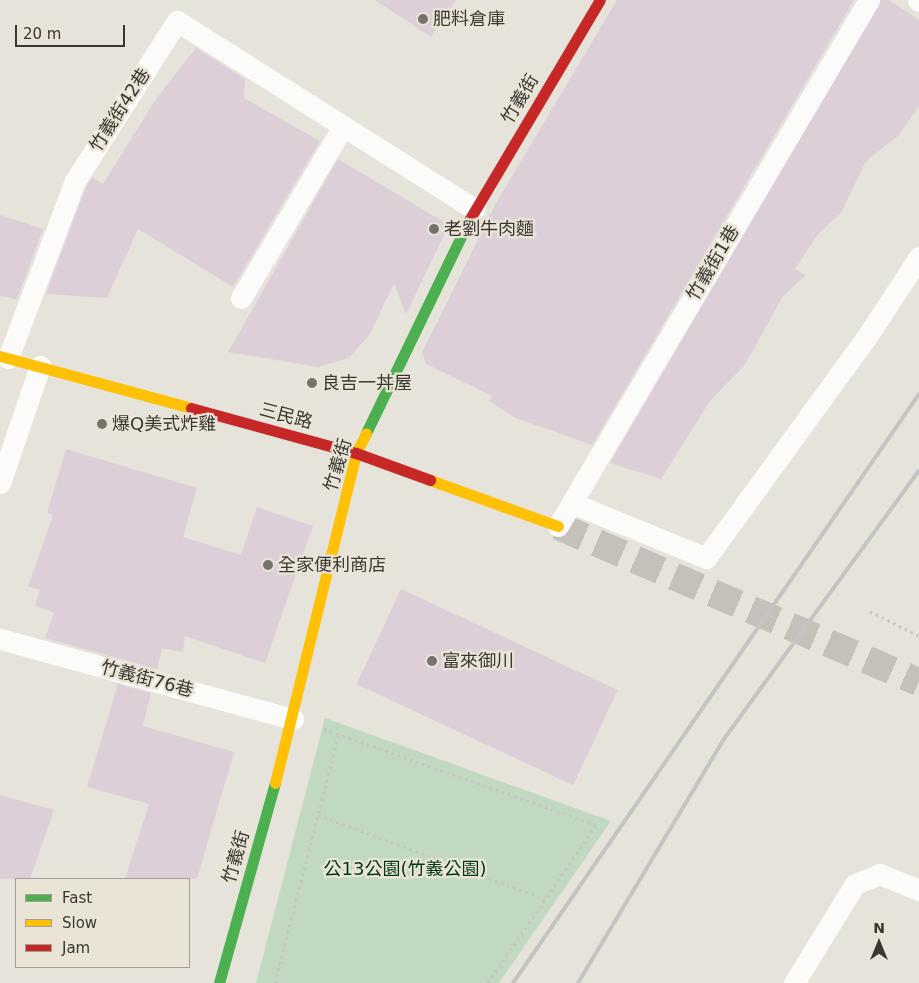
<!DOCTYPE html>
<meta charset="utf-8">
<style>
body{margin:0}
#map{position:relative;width:919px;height:983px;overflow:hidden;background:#e6e3db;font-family:"DejaVu Sans","Noto Sans TC",sans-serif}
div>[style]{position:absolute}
.green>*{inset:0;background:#c1d9c0}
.building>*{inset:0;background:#ddcfd7;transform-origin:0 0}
.secondary-tunnel>*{height:28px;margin-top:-14px;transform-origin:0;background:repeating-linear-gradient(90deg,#c3c1b9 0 28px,transparent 0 42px)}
.path>*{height:3px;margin-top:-1.5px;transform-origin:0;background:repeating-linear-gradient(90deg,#c6c5c3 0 2.5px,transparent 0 6.5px)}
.lane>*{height:21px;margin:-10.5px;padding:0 10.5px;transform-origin:10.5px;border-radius:10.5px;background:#fbfbfa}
.fast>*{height:11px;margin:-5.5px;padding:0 5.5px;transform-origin:5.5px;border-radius:5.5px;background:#4caf50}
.slow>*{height:11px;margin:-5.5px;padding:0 5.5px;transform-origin:5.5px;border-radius:5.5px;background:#ffc107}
.jam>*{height:11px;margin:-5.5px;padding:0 5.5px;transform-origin:5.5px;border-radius:5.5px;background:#c62828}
.rail>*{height:4px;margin:-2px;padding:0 2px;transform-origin:2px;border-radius:2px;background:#c5c4c2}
.dots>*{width:14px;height:14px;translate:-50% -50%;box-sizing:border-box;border:2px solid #eae4d7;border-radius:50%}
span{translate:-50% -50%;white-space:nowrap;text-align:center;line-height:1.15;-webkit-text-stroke:4.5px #eae4d7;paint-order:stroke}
.poi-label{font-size:18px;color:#393732}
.left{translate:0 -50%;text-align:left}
.street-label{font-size:18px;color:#393732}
.park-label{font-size:18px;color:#003813}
.legend{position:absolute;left:15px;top:878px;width:175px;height:90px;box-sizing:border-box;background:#eae4d7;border:1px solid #a39f95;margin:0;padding:6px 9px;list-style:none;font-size:15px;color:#393732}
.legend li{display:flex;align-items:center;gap:10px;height:25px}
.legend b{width:25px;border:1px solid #a39f95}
.north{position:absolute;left:854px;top:918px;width:50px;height:50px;-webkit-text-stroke:4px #eae4d7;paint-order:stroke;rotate:0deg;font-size:14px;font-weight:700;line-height:20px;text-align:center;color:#393732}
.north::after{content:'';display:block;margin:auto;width:18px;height:22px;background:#393732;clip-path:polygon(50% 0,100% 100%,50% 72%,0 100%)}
.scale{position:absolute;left:15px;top:25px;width:110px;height:22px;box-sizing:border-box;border:2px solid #393732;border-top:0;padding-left:6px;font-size:15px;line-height:18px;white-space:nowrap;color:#393732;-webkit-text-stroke:4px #eae4d7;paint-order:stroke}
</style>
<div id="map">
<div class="green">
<i style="clip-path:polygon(325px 718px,611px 821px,499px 983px,256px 983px)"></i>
</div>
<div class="building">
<i style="clip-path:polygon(375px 0,456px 0,431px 37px)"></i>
<i style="clip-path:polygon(617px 0,854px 0,592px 445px,516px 418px,489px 401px,492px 396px,426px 364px,422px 353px,496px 203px)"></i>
<i style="clip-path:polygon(881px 0,889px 0,919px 20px,919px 106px,899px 135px,866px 161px,841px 213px,818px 234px,795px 269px,806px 275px,783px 296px,744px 366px,710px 401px,661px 479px,610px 463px)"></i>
<i style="clip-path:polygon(196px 48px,245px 79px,244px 98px,320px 141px,233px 287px,138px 229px,107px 298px,46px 294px,86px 187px,92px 178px,103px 184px,156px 99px)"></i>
<i style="clip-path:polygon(338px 159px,449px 225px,406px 314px,394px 283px,370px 334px,349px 358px,318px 367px,228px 352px)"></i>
<i style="clip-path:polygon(0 215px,43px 229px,17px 299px,0 296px)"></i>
<i style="clip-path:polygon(66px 449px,197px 488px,183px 537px,241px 555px,257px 507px,313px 526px,265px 663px,185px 636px,183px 652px,162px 648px,157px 669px,45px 638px,54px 613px,35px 606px,40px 589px,28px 587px,53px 515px,47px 513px)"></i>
<i style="left:401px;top:589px;width:239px;height:105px;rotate:25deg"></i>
<i style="clip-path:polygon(118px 684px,151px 693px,143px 726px,234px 752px,197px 879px,125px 879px,149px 804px,87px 787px)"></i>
<i style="clip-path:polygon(0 795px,54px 810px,30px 879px,0 879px)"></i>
</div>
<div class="secondary-tunnel">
<i style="left:558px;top:526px;width:393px;rotate:23.4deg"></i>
</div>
<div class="path">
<i style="left:870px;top:611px;width:55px;rotate:27deg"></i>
<i style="left:324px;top:729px;width:288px;rotate:19.4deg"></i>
<i style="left:596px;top:825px;width:191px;rotate:124.4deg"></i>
<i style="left:318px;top:815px;width:242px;rotate:20.3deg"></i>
<i style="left:275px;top:983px;width:257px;rotate:-75.6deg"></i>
</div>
<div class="lane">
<i style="left:918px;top:0;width:1px;rotate:45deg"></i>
<i style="left:241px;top:298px;width:200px;rotate:-59.3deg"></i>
<i style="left:8px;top:358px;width:189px;rotate:-69.3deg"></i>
<i style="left:75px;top:181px;width:190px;rotate:-57.5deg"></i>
<i style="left:177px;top:21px;width:352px;rotate:32.3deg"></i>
<i style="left:0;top:483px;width:124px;rotate:-71.1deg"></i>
<i style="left:572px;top:503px;width:145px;rotate:22.3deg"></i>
<i style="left:706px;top:558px;width:272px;rotate:-54deg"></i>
<i style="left:866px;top:338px;width:97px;rotate:-56.8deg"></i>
<i style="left:558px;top:526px;width:611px;rotate:-59.41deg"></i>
<i style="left:0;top:639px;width:304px;rotate:15.3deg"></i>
<i style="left:794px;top:983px;width:116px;rotate:-58.4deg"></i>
<i style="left:855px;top:884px;width:27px;rotate:-22deg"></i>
<i style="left:880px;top:874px;width:42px;rotate:22.3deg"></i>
</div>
<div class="fast">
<i style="left:366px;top:433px;width:234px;rotate:-64.2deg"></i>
<i style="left:219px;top:983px;width:208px;rotate:-74.4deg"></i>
</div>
<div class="slow">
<i style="left:0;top:356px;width:198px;rotate:15.2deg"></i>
<i style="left:430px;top:480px;width:136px;rotate:19.8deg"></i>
<i style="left:275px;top:783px;width:340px;rotate:-76.2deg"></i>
<i style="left:356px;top:453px;width:22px;rotate:-63deg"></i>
</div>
<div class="jam">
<i style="left:468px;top:222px;width:258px;rotate:-59.3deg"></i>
<i style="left:191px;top:408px;width:171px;rotate:15.3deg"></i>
<i style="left:356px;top:453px;width:79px;rotate:20deg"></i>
</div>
<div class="rail">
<i style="left:513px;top:983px;width:715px;rotate:-55.42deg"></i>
<i style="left:578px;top:983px;width:284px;rotate:-59.1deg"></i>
<i style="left:724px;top:739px;width:331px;rotate:-54deg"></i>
</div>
<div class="dots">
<i style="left:423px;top:19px;background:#76736d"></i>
<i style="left:434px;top:229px;background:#76736d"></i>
<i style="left:312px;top:383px;background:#76736d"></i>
<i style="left:102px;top:424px;background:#76736d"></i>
<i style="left:268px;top:565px;background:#76736d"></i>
<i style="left:432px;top:661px;background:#76736d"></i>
</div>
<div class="poi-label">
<span class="left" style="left:433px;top:19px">肥料倉庫</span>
<span class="left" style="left:444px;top:229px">老劉牛肉麵</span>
<span class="left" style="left:322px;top:383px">良吉一丼屋</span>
<span class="left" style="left:112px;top:424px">爆Q美式炸雞</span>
<span class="left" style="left:278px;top:565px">全家便利商店</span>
<span class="left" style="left:442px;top:661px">富來御川</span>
</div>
<div class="street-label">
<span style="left:520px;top:99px;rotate:-59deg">竹義街</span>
<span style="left:120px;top:110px;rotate:-57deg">竹義街42巷</span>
<span style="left:713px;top:263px;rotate:-59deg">竹義街1巷</span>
<span style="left:286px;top:416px;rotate:15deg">三民路</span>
<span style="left:338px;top:465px;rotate:-73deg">竹義街</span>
<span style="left:147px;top:679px;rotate:15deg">竹義街76巷</span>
<span style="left:236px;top:857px;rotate:-74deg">竹義街</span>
</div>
<div class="park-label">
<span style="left:405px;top:869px">公13公園(竹義公園)</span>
</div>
<ul class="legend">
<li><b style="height:6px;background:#4caf50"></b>Fast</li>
<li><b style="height:6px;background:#ffc107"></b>Slow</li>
<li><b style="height:6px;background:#c62828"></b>Jam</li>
</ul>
<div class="north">N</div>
<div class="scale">20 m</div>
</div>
